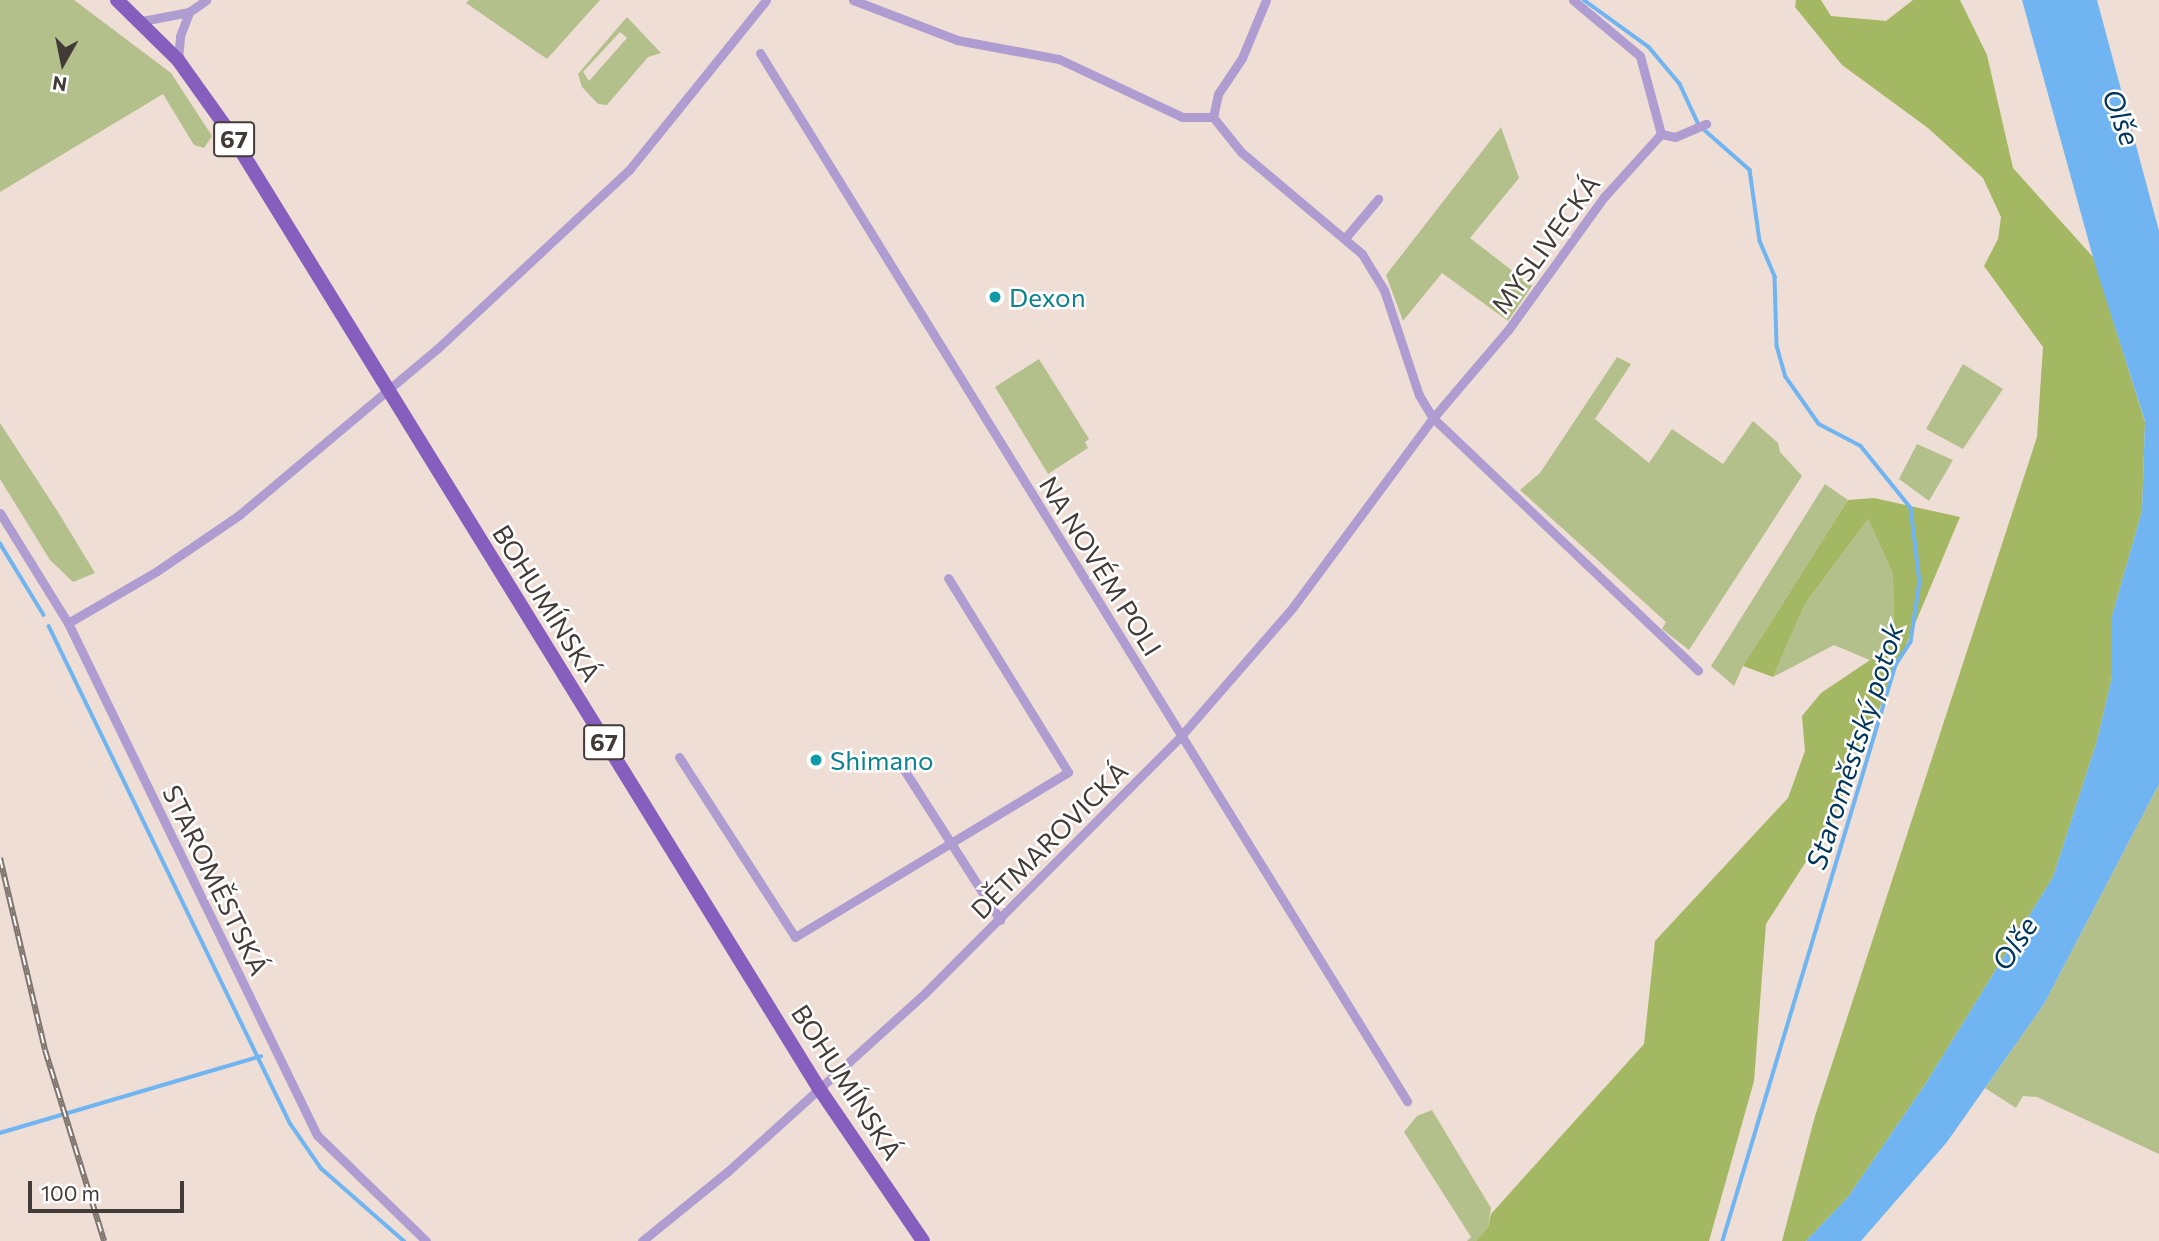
<!DOCTYPE html>
<meta charset="utf-8">
<style>
body{margin:0}
#map{position:relative;width:2159px;height:1241px;overflow:hidden;background:#efded5;font-family:Commissioner,sans-serif}
div>[style]{position:absolute}
.green>*{inset:0;background:#b3c08b}
.forest>*{inset:0;background:#a4b763}
.water>*{inset:0;background:#70b5f1}
.stream>*{height:3.5px;margin:-1.75px;padding:0 1.75px;transform-origin:1.75px;border-radius:1.75px;background:#70b5f1}
.street>*{height:9px;margin:-4.5px;padding:0 4.5px;transform-origin:4.5px;border-radius:4.5px;background:#af9cd0}
.primary>*{height:14px;margin:-7px;padding:0 7px;transform-origin:7px;border-radius:7px;background:#865ebd}
.rail>*{height:6px;margin-top:-3px;transform-origin:0;background:repeating-linear-gradient(90deg,#fff 0 10px,#80756f 0 20px);box-sizing:border-box;border-block:2px solid #80756f}
.dots>*{width:19px;height:19px;translate:-50% -50%;box-sizing:border-box;border:4px solid #fff;border-radius:50%}
span{translate:-50% -50%;white-space:nowrap;text-align:center;line-height:1.15;-webkit-text-stroke:5px #fff;paint-order:stroke}
.shield-label span{padding:2px 5px;background:#fff;border:2px solid;border-radius:5px;-webkit-text-stroke-width:0}
.shield-label{font-size:24px;color:#423b37;font-weight:700}
.street-label{font-size:26px;color:#423b37}
.culture-label{font-size:26px;color:#0d838f}
.left{translate:0 -50%;text-align:left}
.water-label{font-size:28px;color:#00365b;font-style:italic}
.north{position:absolute;left:28px;top:28px;width:70px;height:70px;-webkit-text-stroke:5px #fff;paint-order:stroke;rotate:189deg;font-size:19px;font-weight:700;line-height:28px;text-align:center;color:#423b37}
.north::after{content:'';display:block;margin:auto;width:24px;height:32px;background:#423b37;clip-path:polygon(50% 0,100% 100%,50% 72%,0 100%)}
.scale{position:absolute;left:28px;top:1181px;width:156px;height:32px;box-sizing:border-box;border:4px solid #423b37;border-top:0;padding-left:9px;font-size:21px;line-height:24px;white-space:nowrap;color:#423b37;-webkit-text-stroke:5px #fff;paint-order:stroke}
</style>
<div id="map">
<div class="green">
<i style="clip-path:polygon(0 0,74px 0,171px 73px,212px 136px,204px 148px,194px 145px,163px 94px,0 192px)"></i>
<i style="clip-path:polygon(469px 0,600px 0,547px 59px,466px 3px)"></i>
<i style="clip-path:polygon(evenodd,627px 17px,661px 53px,648px 57px,607px 105px,598px 104px,582px 87px,578px 74px,627px 17px,620px 32px,627px 38px,589px 81px,583px 72px,620px 32px)"></i>
<i style="clip-path:polygon(1501px 127px,1519px 178px,1470px 238px,1532px 286px,1508px 321px,1442px 273px,1403px 321px,1386px 275px)"></i>
<i style="clip-path:polygon(1617px 357px,1631px 364px,1595px 419px,1649px 463px,1672px 429px,1723px 464px,1753px 421px,1778px 443px,1780px 452px,1802px 476px,1689px 650px,1662px 629px,1666px 622px,1520px 490px,1540px 473px)"></i>
<i style="clip-path:polygon(1039px 359px,1089px 439px,1085px 442px,1088px 448px,1048px 474px,995px 387px)"></i>
<i style="clip-path:polygon(1963px 364px,2003px 389px,1963px 449px,1926px 429px)"></i>
<i style="clip-path:polygon(0 423px,58px 512px,95px 573px,73px 582px,50px 560px,0 479px)"></i>
<i style="clip-path:polygon(1917px 444px,1953px 460px,1929px 501px,1899px 479px)"></i>
<i style="clip-path:polygon(1825px 484px,1848px 500px,1743px 666px,1734px 686px,1711px 666px)"></i>
<i style="clip-path:polygon(1868px 519px,1893px 574px,1894px 644px,1872px 661px,1834px 645px,1773px 677px,1805px 604px)"></i>
<i style="clip-path:polygon(2159px 784px,2159px 1154px,2037px 1097px,2023px 1096px,2016px 1108px,1985px 1088px,2044px 1004px)"></i>
<i style="clip-path:polygon(1432px 1110px,1491px 1208px,1488px 1227px,1476px 1241px,1467px 1241px,1471px 1237px,1404px 1132px,1417px 1116px)"></i>
</div>
<div class="forest">
<i style="clip-path:polygon(1796px 0,1821px 0,1831px 16px,1886px 21px,1913px 0,1960px 0,1987px 55px,2013px 168px,2093px 257px,2145px 422px,2142px 511px,2112px 616px,2112px 677px,2097px 741px,2053px 877px,1926px 1083px,1848px 1197px,1806px 1241px,1782px 1241px,1815px 1116px,2037px 437px,2043px 347px,1984px 266px,1998px 239px,2001px 217px,1983px 178px,1928px 128px,1842px 65px,1795px 7px)"></i>
<i style="clip-path:polygon(1874px 498px,1960px 517px,1832px 821px,1766px 924px,1754px 1081px,1709px 1241px,1476px 1241px,1488px 1227px,1491px 1214px,1644px 1044px,1655px 941px,1788px 798px,1805px 751px,1802px 716px,1821px 693px,1894px 644px,1893px 574px,1868px 519px,1805px 604px,1773px 677px,1743px 666px,1848px 500px)"></i>
</div>
<div class="water">
<i style="clip-path:polygon(2022px 0,2097px 0,2159px 231px,2159px 784px,2044px 1004px,1947px 1142px,1861px 1241px,1806px 1241px,1848px 1197px,1926px 1083px,2053px 877px,2097px 741px,2112px 677px,2112px 616px,2142px 511px,2145px 421px,2096px 268px)"></i>
</div>
<div class="stream">
<i style="left:1584px;top:0;width:80px;rotate:35.9deg"></i>
<i style="left:1649px;top:47px;width:48px;rotate:50deg"></i>
<i style="left:1680px;top:84px;width:45px;rotate:65.1deg"></i>
<i style="left:1699px;top:125px;width:68px;rotate:41.4deg"></i>
<i style="left:1750px;top:170px;width:72px;rotate:82deg"></i>
<i style="left:1760px;top:241px;width:39px;rotate:67deg"></i>
<i style="left:1775px;top:277px;width:69px;rotate:88.3deg"></i>
<i style="left:1777px;top:346px;width:32px;rotate:74deg"></i>
<i style="left:1786px;top:377px;width:57px;rotate:54.9deg"></i>
<i style="left:1819px;top:424px;width:47px;rotate:27.6deg"></i>
<i style="left:1861px;top:446px;width:80px;rotate:51.1deg"></i>
<i style="left:1911px;top:508px;width:75px;rotate:83.1deg"></i>
<i style="left:1920px;top:582px;width:61px;rotate:98.5deg"></i>
<i style="left:1911px;top:642px;width:27px;rotate:123deg"></i>
<i style="left:1896px;top:665px;width:601px;rotate:106.72deg"></i>
<i style="left:0;top:543px;width:84px;rotate:58.6deg"></i>
<i style="left:49px;top:626px;width:552px;rotate:64.13deg"></i>
<i style="left:290px;top:1123px;width:55px;rotate:55.4deg"></i>
<i style="left:321px;top:1168px;width:111px;rotate:41.3deg"></i>
<i style="left:0;top:1133px;width:272px;rotate:-16.4deg"></i>
</div>
<div class="street">
<i style="left:853px;top:0;width:111px;rotate:21deg"></i>
<i style="left:957px;top:40px;width:104px;rotate:10.6deg"></i>
<i style="left:1059px;top:59px;width:136px;rotate:25.2deg"></i>
<i style="left:1182px;top:117px;width:31px"></i>
<i style="left:1266px;top:0;width:63px;rotate:112.5deg"></i>
<i style="left:1242px;top:58px;width:43px;rotate:123.7deg"></i>
<i style="left:1218px;top:94px;width:24px;rotate:102deg"></i>
<i style="left:1213px;top:117px;width:45px;rotate:51.3deg"></i>
<i style="left:1241px;top:152px;width:158px;rotate:40.1deg"></i>
<i style="left:1362px;top:254px;width:42px;rotate:58.6deg"></i>
<i style="left:1384px;top:290px;width:111px;rotate:71.6deg"></i>
<i style="left:1419px;top:395px;width:27px;rotate:59deg"></i>
<i style="left:1433px;top:418px;width:366px;rotate:43.6deg"></i>
<i style="left:1573px;top:0;width:87px;rotate:39.9deg"></i>
<i style="left:1640px;top:56px;width:81px;rotate:74.9deg"></i>
<i style="left:142px;top:21px;width:48px;rotate:-10.8deg"></i>
<i style="left:760px;top:53px;width:1232px;rotate:58.31deg"></i>
<i style="left:178px;top:60px;width:24px;rotate:-85deg"></i>
<i style="left:180px;top:36px;width:26px;rotate:-69deg"></i>
<i style="left:189px;top:12px;width:21px;rotate:-35deg"></i>
<i style="left:1661px;top:134px;width:14px;rotate:12deg"></i>
<i style="left:1675px;top:137px;width:34px;rotate:-23deg"></i>
<i style="left:1346px;top:237px;width:50px;rotate:-49.9deg"></i>
<i style="left:0;top:513px;width:129px;rotate:58.3deg"></i>
<i style="left:68px;top:623px;width:569px;rotate:64.07deg"></i>
<i style="left:317px;top:1135px;width:152px;rotate:44.2deg"></i>
<i style="left:68px;top:623px;width:103px;rotate:-30.3deg"></i>
<i style="left:157px;top:571px;width:99px;rotate:-34.3deg"></i>
<i style="left:239px;top:515px;width:258px;rotate:-40deg"></i>
<i style="left:437px;top:349px;width:262px;rotate:-43deg"></i>
<i style="left:629px;top:170px;width:218px;rotate:-51.1deg"></i>
<i style="left:679px;top:757px;width:214px;rotate:57.2deg"></i>
<i style="left:795px;top:937px;width:319px;rotate:-31.1deg"></i>
<i style="left:1068px;top:772px;width:228px;rotate:-121.7deg"></i>
<i style="left:901px;top:765px;width:184px;rotate:57.4deg"></i>
<i style="left:642px;top:1241px;width:109px;rotate:-39.1deg"></i>
<i style="left:727px;top:1172px;width:267px;rotate:-42.1deg"></i>
<i style="left:925px;top:993px;width:363px;rotate:-45.1deg"></i>
<i style="left:1181px;top:736px;width:171px;rotate:-49deg"></i>
<i style="left:1293px;top:607px;width:235px;rotate:-53.5deg"></i>
<i style="left:1433px;top:418px;width:116px;rotate:-49.6deg"></i>
<i style="left:1508px;top:330px;width:164px;rotate:-54.2deg"></i>
<i style="left:1604px;top:197px;width:85px;rotate:-47.9deg"></i>
</div>
<div class="primary">
<i style="left:117px;top:0;width:86px;rotate:44.5deg"></i>
<i style="left:178px;top:60px;width:90px;rotate:54.5deg"></i>
<i style="left:230px;top:133px;width:1121px;rotate:58.35deg"></i>
<i style="left:818px;top:1087px;width:186px;rotate:55.7deg"></i>
</div>
<div class="rail">
<i style="left:0;top:858px;width:197px;rotate:76.8deg"></i>
<i style="left:45px;top:1050px;width:200px;rotate:72.8deg"></i>
</div>
<div class="dots">
<i style="left:995px;top:297px;background:#0f9aa8"></i>
<i style="left:816px;top:760px;background:#0f9aa8"></i>
</div>
<div class="shield-label">
<span style="left:234px;top:139px">67</span>
<span style="left:604px;top:742px">67</span>
</div>
<div class="street-label">
<span style="left:1545px;top:244px;rotate:-54deg">MYSLIVECKÁ</span>
<span style="left:1101px;top:566px;rotate:58deg">NA NOVÉM POLI</span>
<span style="left:547px;top:603px;rotate:58deg">BOHUMÍNSKÁ</span>
<span style="left:1049px;top:840px;rotate:-45deg">DĚTMAROVICKÁ</span>
<span style="left:216px;top:880px;rotate:64deg">STAROMĚSTSKÁ</span>
<span style="left:847px;top:1082px;rotate:57deg">BOHUMÍNSKÁ</span>
</div>
<div class="culture-label">
<span class="left" style="left:1009px;top:297px">Dexon</span>
<span class="left" style="left:830px;top:760px">Shimano</span>
</div>
<div class="water-label">
<span style="left:2122px;top:117px;rotate:69deg">Olše</span>
<span style="left:1854px;top:746px;rotate:-72deg">Staroměstský potok</span>
<span style="left:2014px;top:943px;rotate:-56deg">Olše</span>
</div>
<div class="north">N</div>
<div class="scale">100 m</div>
</div>
